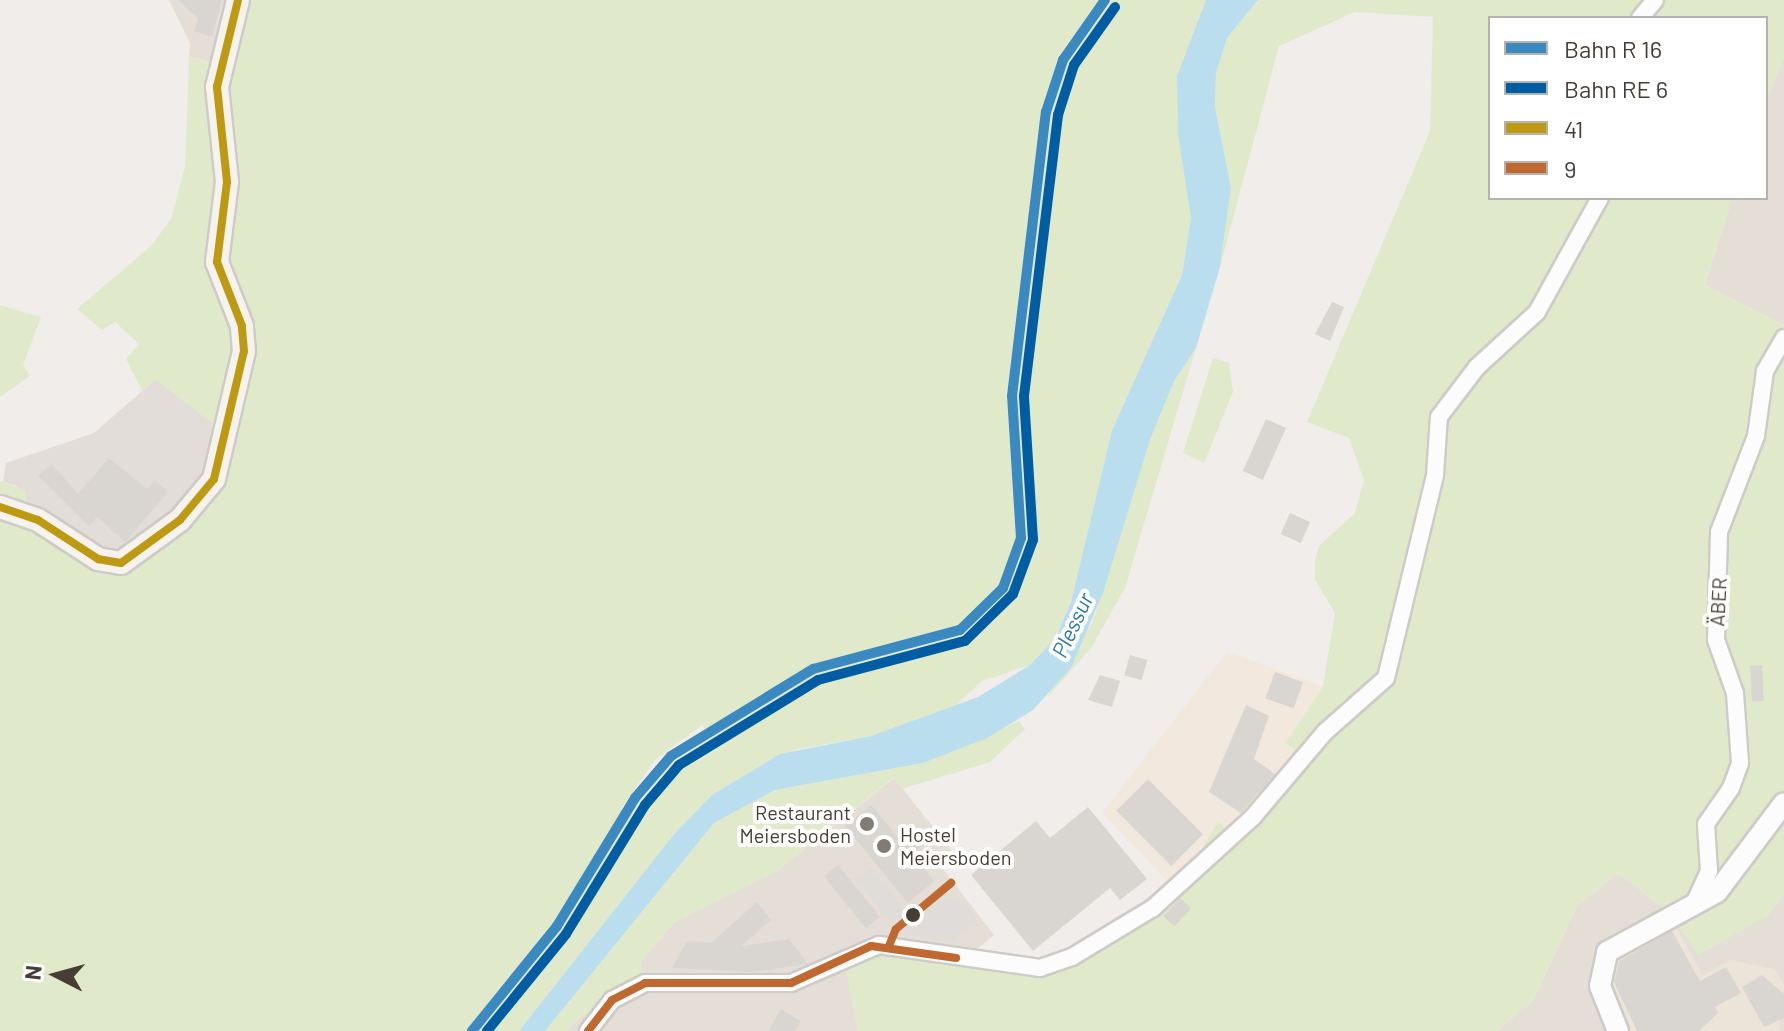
<!DOCTYPE html>
<meta charset="utf-8">
<style>
body{margin:0}
#map{position:relative;width:1784px;height:1031px;overflow:hidden;background:#f0edea;font-family:Barlow,sans-serif}
div>[style]{position:absolute}
.residential>*{inset:0;background:#e4ded7}
.commercial>*{inset:0;background:#f3e8dd}
.industrial>*{inset:0;background:#e2ddd9}
.education>*{inset:0;background:#ebe4d9}
.green>*{inset:0;background:#e0eaca}
.parking>*{inset:0;background:#dfdcda;transform-origin:0 0}
.water>*{inset:0;background:#bbdeee}
.building>*{inset:0;background:#d9d6d2;transform-origin:0 0}
.roads{filter:drop-shadow(2px 0 #cecbc7) drop-shadow(-2px 0 #cecbc7) drop-shadow(0 2px #cecbc7) drop-shadow(0 -2px #cecbc7)}
.minor>*{height:16px;margin:-8px;padding:0 8px;transform-origin:8px;border-radius:8px;background:#fdfcfc}
.tertiary>*{height:20px;margin:-10px;padding:0 10px;transform-origin:10px;border-radius:10px;background:#fdfcfc}
.secondary>*{height:22px;margin:-11px;padding:0 11px;transform-origin:11px;border-radius:11px;background:#f6f3ee}
.bus-1>*{height:8px;margin:-4px;padding:0 4px;transform-origin:4px;border-radius:4px;background:#be9a13}
.bus-2>*{height:8px;margin:-4px;padding:0 4px;transform-origin:4px;border-radius:4px;background:#bf682f}
.rail-1>*{height:10px;margin:-5px;padding:0 5px;transform-origin:5px;border-radius:5px;background:#3a89c0}
.rail-2>*{height:10px;margin:-5px;padding:0 5px;transform-origin:5px;border-radius:5px;background:#005da4}
.dots>*{width:22px;height:22px;translate:-50% -50%;box-sizing:border-box;border:4px solid #fff;border-radius:50%}
span{translate:-50% -50%;white-space:nowrap;text-align:center;line-height:1.15;-webkit-text-stroke:8px #fff;paint-order:stroke}
.street-label{font-size:20px;color:#463e36}
.poi-label{font-size:20px;color:#463e36}
.right{translate:-100% -50%;text-align:right}
.left{translate:0 -50%;text-align:left}
.water-label{font-size:22px;color:#2e7aa0;font-style:italic}
.legend{position:absolute;left:1488px;top:16px;width:280px;height:184px;box-sizing:border-box;background:#fff;border:2px solid #b5b2af;margin:0;padding:10px 14px;list-style:none;font-size:24px;color:#463e36}
.legend li{display:flex;align-items:center;gap:16px;height:40px}
.legend b{width:40px;border:2px solid #b5b2af}
.north{position:absolute;left:16px;top:935px;width:80px;height:80px;-webkit-text-stroke:6px #fff;paint-order:stroke;rotate:276deg;font-size:22px;font-weight:700;line-height:32px;text-align:center;color:#463e36}
.north::after{content:'';display:block;margin:auto;width:28px;height:36px;background:#463e36;clip-path:polygon(50% 0,100% 100%,50% 72%,0 100%)}
</style>
<div id="map">
<div class="residential">
<i style="clip-path:polygon(169px 0,238px 0,220px 64px,189px 57px,190px 43px)"></i>
<i style="clip-path:polygon(1784px 57px,1784px 325px,1705px 285px,1732px 198px,1766px 198px,1766px 100px)"></i>
<i style="clip-path:polygon(894px 778px,953px 852px,939px 864px,994px 935px,964px 960px,844px 956px,858px 1031px,566px 1031px,675px 922px,777px 871px)"></i>
<i style="clip-path:polygon(1618px 873px,1668px 911px,1766px 917px,1784px 894px,1784px 1031px,1497px 1031px,1533px 1001px,1577px 906px)"></i>
</div>
<div class="commercial">
<i style="clip-path:polygon(1227px 652px,1323px 686px,1285px 742px,1304px 757px,1235px 834px,1218px 823px,1174px 888px,1102px 813px)"></i>
</div>
<div class="industrial">
<i style="clip-path:polygon(156px 379px,224px 432px,217px 470px,121px 563px,38px 520px,17px 486px,3px 482px,6px 463px,94px 433px)"></i>
</div>
<div class="education">
<i style="clip-path:polygon(1673px 921px,1702px 975px,1730px 960px,1775px 969px,1784px 985px,1779px 1031px,1632px 1031px,1603px 978px,1614px 952px)"></i>
</div>
<div class="green">
<i style="clip-path:polygon(evenodd,238px 0,1206px 0,1177px 76px,1191px 218px,1182px 275px,1112px 430px,1071px 602px,1055px 639px,1030px 665px,982px 681px,954px 707px,871px 736px,794px 750px,712px 795px,675px 833px,519px 1031px,0 1031px,0 481px,25px 490px,30px 516px,104px 561px,199px 502px,224px 432px,156px 380px,142px 391px,126px 359px,139px 344px,115px 322px,102px 330px,77px 309px,151px 246px,171px 219px,185px 167px,189px 57px,220px 64px,238px 0,702px 725px,710px 736px,664px 770px,632px 814px,621px 809px,655px 760px,702px 725px)"></i>
<i style="clip-path:polygon(1258px 0,1784px 0,1784px 57px,1766px 100px,1766px 18px,1490px 18px,1490px 198px,1732px 198px,1705px 285px,1784px 325px,1784px 894px,1766px 917px,1698px 955px,1668px 911px,1618px 873px,1577px 906px,1533px 1001px,1497px 1031px,858px 1031px,843px 956px,856px 950px,1027px 970px,1146px 914px,1193px 863px,1218px 822px,1235px 834px,1303px 756px,1285px 743px,1323px 686px,1335px 613px,1315px 580px,1315px 561px,1319px 546px,1355px 513px,1364px 480px,1349px 438px,1307px 422px,1430px 131px,1433px 17px,1355px 12px,1279px 46px,1220px 267px,1231px 188px,1215px 107px,1216px 73px,1227px 38px)"></i>
<i style="clip-path:polygon(0 305px,41px 317px,23px 365px,30px 376px,0 397px)"></i>
<i style="clip-path:polygon(1196px 348px,1125px 588px,1091px 648px,1047px 698px,1093px 621px,1150px 440px,1174px 381px)"></i>
<i style="clip-path:polygon(1213px 358px,1229px 363px,1233px 392px,1204px 463px,1183px 453px)"></i>
<i style="clip-path:polygon(1019px 721px,1025px 729px,990px 762px,902px 789px,893px 778px,777px 871px,675px 922px,641px 962px,645px 983px,593px 1023px,581px 1015px,566px 1031px,545px 1031px,714px 823px,775px 790px,923px 763px)"></i>
</div>
<div class="parking">
<i style="left:871px;top:869px;width:56px;height:18px;rotate:51deg"></i>
<i style="clip-path:polygon(933px 897px,965px 900px,977px 921px,953px 941px,893px 933px)"></i>
</div>
<div class="water">
<i style="clip-path:polygon(1206px 0,1258px 0,1227px 38px,1216px 73px,1215px 107px,1231px 188px,1220px 267px,1196px 348px,1174px 381px,1150px 440px,1103px 593px,1071px 668px,1033px 710px,987px 738px,923px 763px,775px 790px,714px 823px,545px 1031px,519px 1031px,675px 833px,712px 795px,780px 754px,871px 736px,978px 697px,1030px 665px,1055px 639px,1071px 602px,1112px 430px,1182px 275px,1191px 218px,1178px 134px,1177px 76px)"></i>
</div>
<div class="building">
<i style="clip-path:polygon(178px 0,222px 0,212px 37px,194px 31px,198px 18px)"></i>
<i style="clip-path:polygon(1332px 302px,1344px 307px,1330px 341px,1315px 334px)"></i>
<i style="left:1266px;top:419px;width:22px;height:57px;rotate:24deg"></i>
<i style="clip-path:polygon(109px 458px,147px 489px,155px 480px,168px 492px,125px 542px,97px 517px,89px 526px,38px 476px,52px 464px,78px 494px)"></i>
<i style="left:1290px;top:513px;width:22px;height:23px;rotate:24deg"></i>
<i style="left:1130px;top:655px;width:18px;height:21px;rotate:16deg"></i>
<i style="left:1762px;top:665px;width:36px;height:12px;rotate:87deg"></i>
<i style="left:1275px;top:672px;width:30px;height:28px;rotate:20deg"></i>
<i style="clip-path:polygon(1100px 675px,1120px 681px,1112px 707px,1088px 700px)"></i>
<i style="clip-path:polygon(1246px 705px,1269px 716px,1254px 759px,1275px 774px,1241px 813px,1209px 792px)"></i>
<i style="left:1148px;top:779px;width:78px;height:45px;rotate:45deg"></i>
<i style="clip-path:polygon(871px 805px,900px 840px,913px 830px,924px 844px,912px 854px,934px 881px,908px 903px,845px 826px)"></i>
<i style="clip-path:polygon(1088px 807px,1147px 879px,1120px 900px,1110px 888px,1033px 951px,971px 875px,1036px 821px,1050px 838px)"></i>
<i style="left:838px;top:865px;width:67px;height:18px;rotate:51deg"></i>
<i style="left:1180px;top:898px;width:15px;height:25px;rotate:42deg"></i>
<i style="clip-path:polygon(757px 902px,771px 920px,741px 946px,789px 939px,808px 964px,753px 972px,672px 968px,687px 941px,711px 943px)"></i>
<i style="clip-path:polygon(1672px 931px,1700px 981px,1726px 967px,1741px 993px,1715px 1007px,1718px 1013px,1699px 1031px,1637px 1031px,1614px 982px,1619px 961px)"></i>
<i style="clip-path:polygon(1762px 975px,1784px 994px,1784px 1018px,1764px 1027px,1742px 987px)"></i>
<i style="clip-path:polygon(781px 1009px,801px 1021px,795px 1031px,768px 1031px)"></i>
</div>
<div class="roads">
<div class="minor">
<i style="left:1640px;top:18px;width:23px;rotate:-50deg"></i>
<i style="left:1692px;top:908px;width:41px;rotate:-65.3deg"></i>
<i style="left:1709px;top:871px;width:47px;rotate:-93.7deg"></i>
<i style="left:1706px;top:824px;width:44px;rotate:-55.2deg"></i>
<i style="left:1731px;top:788px;width:27px;rotate:-70deg"></i>
<i style="left:1740px;top:763px;width:70px;rotate:-94.1deg"></i>
<i style="left:1735px;top:693px;width:56px;rotate:-109.7deg"></i>
<i style="left:1716px;top:640px;width:108px;rotate:-88.4deg"></i>
<i style="left:1719px;top:532px;width:103px;rotate:-68.9deg"></i>
<i style="left:1756px;top:436px;width:66px;rotate:-82.1deg"></i>
<i style="left:1765px;top:371px;width:38px;rotate:-60deg"></i>
<i style="left:588px;top:1031px;width:39px;rotate:-52deg"></i>
<i style="left:612px;top:1000px;width:37px;rotate:-27deg"></i>
<i style="left:645px;top:983px;width:146px"></i>
<i style="left:791px;top:983px;width:96px;rotate:-23.4deg"></i>
<i style="left:879px;top:945px;width:163px;rotate:8.1deg"></i>
<i style="left:1040px;top:968px;width:34px;rotate:-19deg"></i>
<i style="left:1072px;top:957px;width:95px;rotate:-31.2deg"></i>
<i style="left:1153px;top:908px;width:134px;rotate:-42.3deg"></i>
<i style="left:1252px;top:818px;width:113px;rotate:-49.7deg"></i>
<i style="left:1325px;top:732px;width:81px;rotate:-41.5deg"></i>
<i style="left:1386px;top:678px;width:209px;rotate:-76.4deg"></i>
<i style="left:1435px;top:475px;width:58px;rotate:-86.1deg"></i>
<i style="left:1439px;top:417px;width:63px;rotate:-52.8deg"></i>
<i style="left:1477px;top:367px;width:81px;rotate:-42.5deg"></i>
<i style="left:1537px;top:312px;width:130px;rotate:-61.1deg"></i>
</div>
<div class="tertiary">
<i style="left:1618px;top:1031px;width:48px;rotate:-111.8deg"></i>
<i style="left:1600px;top:986px;width:35px;rotate:-78deg"></i>
<i style="left:1607px;top:952px;width:125px;rotate:-28.6deg"></i>
<i style="left:1717px;top:892px;width:111px;rotate:-53deg"></i>
</div>
<div class="secondary">
<i style="left:0;top:507px;width:40px;rotate:18.9deg"></i>
<i style="left:38px;top:520px;width:72px;rotate:33deg"></i>
<i style="left:98px;top:559px;width:23px;rotate:10deg"></i>
<i style="left:121px;top:563px;width:73px;rotate:-36.1deg"></i>
<i style="left:180px;top:520px;width:53px;rotate:-50.3deg"></i>
<i style="left:214px;top:479px;width:131px;rotate:-76.8deg"></i>
<i style="left:244px;top:351px;width:25px;rotate:-95deg"></i>
<i style="left:242px;top:326px;width:69px;rotate:-111.3deg"></i>
<i style="left:217px;top:262px;width:81px;rotate:-82.9deg"></i>
<i style="left:227px;top:182px;width:96px;rotate:-96deg"></i>
<i style="left:217px;top:87px;width:89px;rotate:-76.4deg"></i>
</div>
</div>
<div class="bus-1">
<i style="left:0;top:507px;width:40px;rotate:18.9deg"></i>
<i style="left:38px;top:520px;width:72px;rotate:33deg"></i>
<i style="left:98px;top:559px;width:23px;rotate:10deg"></i>
<i style="left:121px;top:563px;width:73px;rotate:-36.1deg"></i>
<i style="left:180px;top:520px;width:53px;rotate:-50.3deg"></i>
<i style="left:214px;top:479px;width:131px;rotate:-76.8deg"></i>
<i style="left:244px;top:351px;width:25px;rotate:-95deg"></i>
<i style="left:242px;top:326px;width:69px;rotate:-111.3deg"></i>
<i style="left:217px;top:262px;width:81px;rotate:-82.9deg"></i>
<i style="left:227px;top:182px;width:96px;rotate:-96deg"></i>
<i style="left:217px;top:87px;width:89px;rotate:-76.4deg"></i>
</div>
<div class="bus-2">
<i style="left:889px;top:946px;width:18px;rotate:-68deg"></i>
<i style="left:896px;top:929px;width:72px;rotate:-39.9deg"></i>
<i style="left:588px;top:1031px;width:39px;rotate:-52deg"></i>
<i style="left:612px;top:1000px;width:37px;rotate:-27deg"></i>
<i style="left:645px;top:983px;width:146px"></i>
<i style="left:791px;top:983px;width:88px;rotate:-24.8deg"></i>
<i style="left:871px;top:946px;width:86px;rotate:8deg"></i>
</div>
<div class="rail-1">
<i style="left:472px;top:1031px;width:135px;rotate:-51deg"></i>
<i style="left:557px;top:926px;width:150px;rotate:-58.6deg"></i>
<i style="left:635px;top:798px;width:55px;rotate:-49.4deg"></i>
<i style="left:671px;top:756px;width:167px;rotate:-31.5deg"></i>
<i style="left:813px;top:669px;width:152px;rotate:-14.9deg"></i>
<i style="left:960px;top:630px;width:60px;rotate:-44.3deg"></i>
<i style="left:1003px;top:588px;width:53px;rotate:-70.2deg"></i>
<i style="left:1021px;top:538px;width:142px;rotate:-93.6deg"></i>
<i style="left:1012px;top:396px;width:286px;rotate:-83.2deg"></i>
<i style="left:1046px;top:112px;width:55px;rotate:-71.9deg"></i>
<i style="left:1063px;top:60px;width:73px;rotate:-55deg"></i>
</div>
<div class="rail-2">
<i style="left:487px;top:1031px;width:125px;rotate:-50.8deg"></i>
<i style="left:566px;top:934px;width:151px;rotate:-58.5deg"></i>
<i style="left:645px;top:805px;width:52px;rotate:-49.6deg"></i>
<i style="left:679px;top:765px;width:163px;rotate:-31.4deg"></i>
<i style="left:818px;top:680px;width:152px;rotate:-14.9deg"></i>
<i style="left:965px;top:641px;width:67px;rotate:-44.4deg"></i>
<i style="left:1013px;top:594px;width:58px;rotate:-69.7deg"></i>
<i style="left:1033px;top:540px;width:144px;rotate:-93.6deg"></i>
<i style="left:1024px;top:396px;width:283px;rotate:-83.1deg"></i>
<i style="left:1058px;top:115px;width:52px;rotate:-72.3deg"></i>
<i style="left:1074px;top:65px;width:71px;rotate:-54.7deg"></i>
</div>
<div class="dots">
<i style="left:867px;top:824px;background:#827b75"></i>
<i style="left:884px;top:846px;background:#827b75"></i>
<i style="left:913px;top:915px;background:#463e36"></i>
</div>
<div class="street-label">
<span style="left:1718px;top:602px;rotate:-87deg">ÄBER</span>
</div>
<div class="poi-label">
<span class="right" style="left:851px;top:824px">Restaurant<br>Meiersboden</span>
<span class="left" style="left:900px;top:846px">Hostel<br>Meiersboden</span>
</div>
<div class="water-label">
<span style="left:1072px;top:625px;rotate:-65deg">Plessur</span>
</div>
<ul class="legend">
<li><b style="height:10px;background:#3a89c0"></b>Bahn R 16</li>
<li><b style="height:10px;background:#005da4"></b>Bahn RE 6</li>
<li><b style="height:10px;background:#be9a13"></b>41</li>
<li><b style="height:10px;background:#bf682f"></b>9</li>
</ul>
<div class="north">N</div>
</div>
